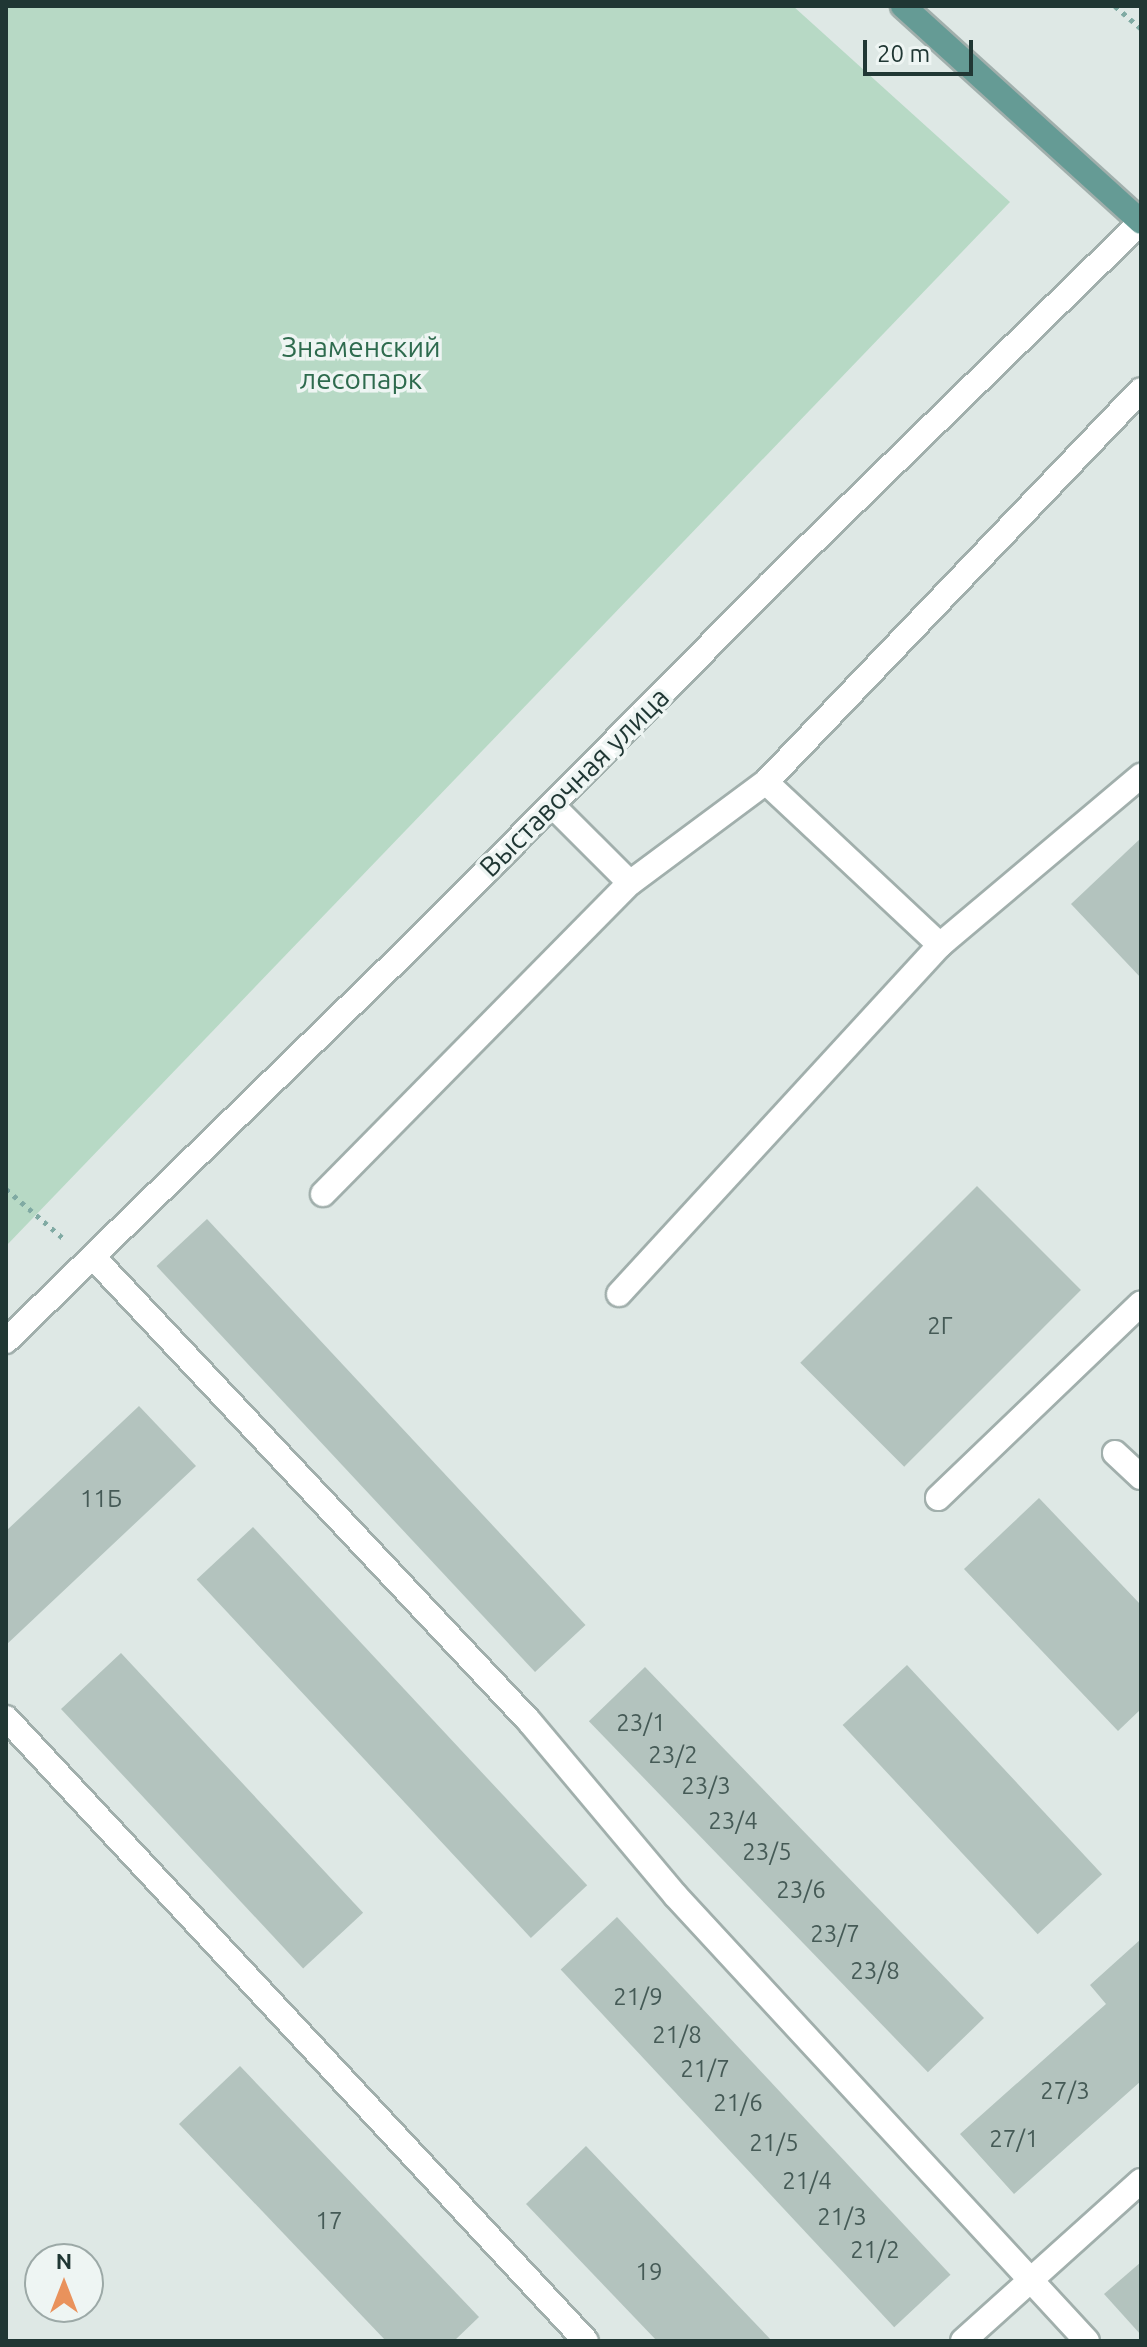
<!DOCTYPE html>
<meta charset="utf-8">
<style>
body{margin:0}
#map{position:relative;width:1147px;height:2347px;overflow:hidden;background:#dee8e5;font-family:Ubuntu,sans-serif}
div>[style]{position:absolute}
.green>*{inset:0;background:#b7d9c5}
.building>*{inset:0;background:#b3c3be;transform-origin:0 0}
.path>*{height:5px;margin-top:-2.5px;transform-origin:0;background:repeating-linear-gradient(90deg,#80aaa3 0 4px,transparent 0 10px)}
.roads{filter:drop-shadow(2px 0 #a1afac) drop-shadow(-2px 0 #a1afac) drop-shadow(0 2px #a1afac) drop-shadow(0 -2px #a1afac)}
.minor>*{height:24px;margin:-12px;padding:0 12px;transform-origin:12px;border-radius:12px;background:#fff}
.major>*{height:24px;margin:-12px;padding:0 12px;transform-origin:12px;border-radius:12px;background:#659b95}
span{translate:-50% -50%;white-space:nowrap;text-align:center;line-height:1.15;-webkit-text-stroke:7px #eef5f3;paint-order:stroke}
.number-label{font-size:24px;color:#455a56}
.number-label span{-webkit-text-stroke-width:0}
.park-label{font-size:28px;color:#2e6b4e}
.street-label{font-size:28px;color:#203734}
.frame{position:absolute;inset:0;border:8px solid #203734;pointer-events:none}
.north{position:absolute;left:24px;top:2243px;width:80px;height:80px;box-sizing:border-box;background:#eef5f3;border:2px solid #9ca9a7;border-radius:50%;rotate:0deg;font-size:22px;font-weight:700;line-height:32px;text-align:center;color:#203734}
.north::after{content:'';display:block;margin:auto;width:28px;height:36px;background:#e9925c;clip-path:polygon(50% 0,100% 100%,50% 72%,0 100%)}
.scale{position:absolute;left:863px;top:40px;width:110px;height:36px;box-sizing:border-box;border:4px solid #203734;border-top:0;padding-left:10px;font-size:24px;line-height:28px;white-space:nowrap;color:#203734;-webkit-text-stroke:6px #eef5f3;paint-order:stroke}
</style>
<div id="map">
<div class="green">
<i style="clip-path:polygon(6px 6px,793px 6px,1010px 202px,6px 1246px)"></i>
</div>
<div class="building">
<i style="clip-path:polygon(1141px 838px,1141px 978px,1071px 904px)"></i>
<i style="left:977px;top:1186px;width:147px;height:250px;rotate:45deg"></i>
<i style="left:207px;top:1219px;width:555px;height:69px;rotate:47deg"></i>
<i style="clip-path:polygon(139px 1406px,196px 1466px,6px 1645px,6px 1531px)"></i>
<i style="clip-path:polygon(1039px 1498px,1141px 1605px,1141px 1709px,1118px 1731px,964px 1569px)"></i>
<i style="left:253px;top:1527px;width:490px;height:77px;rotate:47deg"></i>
<i style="left:121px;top:1653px;width:355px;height:82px;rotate:47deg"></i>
<i style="left:907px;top:1665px;width:286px;height:88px;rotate:47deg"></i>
<i style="left:645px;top:1667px;width:488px;height:78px;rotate:46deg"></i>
<i style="left:617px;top:1917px;width:489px;height:77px;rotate:47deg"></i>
<i style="clip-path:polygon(1141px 1939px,1141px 2081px,1014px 2194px,960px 2134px,1106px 2004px,1090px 1985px)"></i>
<i style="clip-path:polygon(240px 2066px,479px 2317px,454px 2341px,386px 2341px,179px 2124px)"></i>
<i style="clip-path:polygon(586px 2146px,772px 2341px,657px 2341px,526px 2204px)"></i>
<i style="clip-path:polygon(1141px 2262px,1141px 2335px,1104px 2294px)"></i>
</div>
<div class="path">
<i style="left:1115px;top:6px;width:35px;rotate:41deg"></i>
<i style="left:6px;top:1189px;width:78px;rotate:40.8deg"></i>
</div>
<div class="roads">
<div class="minor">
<i style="left:552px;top:805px;width:110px;rotate:45deg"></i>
<i style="left:630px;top:883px;width:169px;rotate:-36.6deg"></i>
<i style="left:766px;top:782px;width:542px;rotate:-46.27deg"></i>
<i style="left:940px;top:945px;width:263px;rotate:-40.1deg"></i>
<i style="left:323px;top:1194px;width:437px;rotate:-45.4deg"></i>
<i style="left:95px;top:1259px;width:634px;rotate:46.79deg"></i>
<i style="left:529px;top:1721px;width:227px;rotate:50deg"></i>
<i style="left:675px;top:1895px;width:607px;rotate:47.27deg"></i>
<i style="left:619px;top:1294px;width:474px;rotate:-47.4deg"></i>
<i style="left:940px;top:945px;width:238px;rotate:-136.9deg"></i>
<i style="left:6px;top:1341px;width:585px;rotate:-44.24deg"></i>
<i style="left:425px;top:933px;width:492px;rotate:-45.3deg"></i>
<i style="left:771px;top:583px;width:517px;rotate:-44.29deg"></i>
<i style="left:1115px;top:1453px;width:35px;rotate:43deg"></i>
<i style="left:938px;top:1498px;width:281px;rotate:-43.8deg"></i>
<i style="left:6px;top:1718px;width:851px;rotate:47.05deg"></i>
<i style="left:963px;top:2341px;width:239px;rotate:-42deg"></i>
</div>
<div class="major">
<i style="left:903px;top:6px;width:321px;rotate:42.2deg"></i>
</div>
</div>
<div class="number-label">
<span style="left:940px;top:1326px">2Г</span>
<span style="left:101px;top:1499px">11Б</span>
<span style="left:641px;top:1723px">23/1</span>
<span style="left:673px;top:1755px">23/2</span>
<span style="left:706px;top:1786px">23/3</span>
<span style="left:733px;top:1821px">23/4</span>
<span style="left:767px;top:1852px">23/5</span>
<span style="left:801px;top:1890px">23/6</span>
<span style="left:835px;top:1934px">23/7</span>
<span style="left:875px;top:1971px">23/8</span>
<span style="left:638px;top:1997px">21/9</span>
<span style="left:677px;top:2035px">21/8</span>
<span style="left:705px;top:2069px">21/7</span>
<span style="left:1065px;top:2091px">27/3</span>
<span style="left:738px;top:2103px">21/6</span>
<span style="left:1014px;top:2139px">27/1</span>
<span style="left:774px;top:2143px">21/5</span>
<span style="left:807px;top:2181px">21/4</span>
<span style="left:842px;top:2217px">21/3</span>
<span style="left:329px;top:2221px">17</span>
<span style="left:875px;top:2250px">21/2</span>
<span style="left:649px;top:2272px">19</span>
</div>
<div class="park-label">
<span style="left:361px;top:363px">Знаменский<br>лесопарк</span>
</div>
<div class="street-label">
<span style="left:574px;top:782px;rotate:-45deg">Выставочная улица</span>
</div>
<div class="frame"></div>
<div class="north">N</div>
<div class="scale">20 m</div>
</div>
